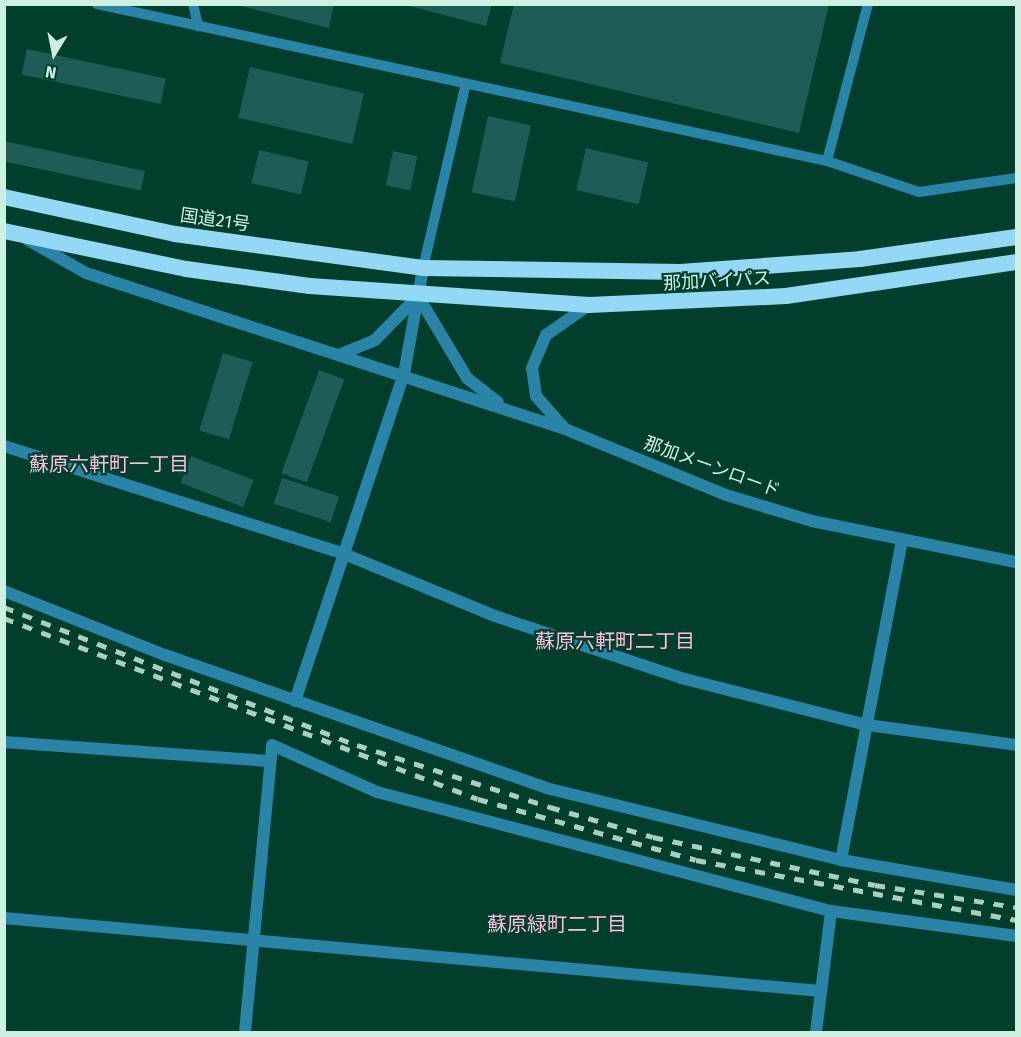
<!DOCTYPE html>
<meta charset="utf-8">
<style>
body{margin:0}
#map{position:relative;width:1021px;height:1037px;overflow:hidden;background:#013f2d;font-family:"Fira Sans","Noto Sans JP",sans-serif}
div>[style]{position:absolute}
.building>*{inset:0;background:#1e5c57;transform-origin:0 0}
.service>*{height:10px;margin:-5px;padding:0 5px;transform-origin:5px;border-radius:5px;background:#2985a7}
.minor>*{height:12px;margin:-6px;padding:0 6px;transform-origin:6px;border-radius:6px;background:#2985a7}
.tertiary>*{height:12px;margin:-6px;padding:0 6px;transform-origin:6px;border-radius:6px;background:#2985a7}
.trunk>*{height:16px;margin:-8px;padding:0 8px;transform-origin:8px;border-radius:8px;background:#93d8f4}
.rail>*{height:4.5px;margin-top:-2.25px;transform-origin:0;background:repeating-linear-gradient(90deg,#a8cfbf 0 10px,transparent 0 20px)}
span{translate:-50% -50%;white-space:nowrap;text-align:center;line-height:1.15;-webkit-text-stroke:4.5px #013f2d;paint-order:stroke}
.street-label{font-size:18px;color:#cef0e1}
.neighbourhood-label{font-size:20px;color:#fdbfde}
.frame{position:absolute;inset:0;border:6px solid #cef0e1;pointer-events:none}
.north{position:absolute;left:24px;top:24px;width:60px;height:60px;-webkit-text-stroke:4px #013f2d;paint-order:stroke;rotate:190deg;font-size:16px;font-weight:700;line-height:24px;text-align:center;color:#cef0e1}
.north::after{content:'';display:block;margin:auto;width:21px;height:27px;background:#cef0e1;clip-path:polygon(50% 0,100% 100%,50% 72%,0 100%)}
</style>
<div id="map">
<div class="building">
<i style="clip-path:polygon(233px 4px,334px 4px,329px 28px)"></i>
<i style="clip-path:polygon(402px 4px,492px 4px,486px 26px)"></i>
<i style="clip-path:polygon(514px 4px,829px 4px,799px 133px,500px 63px)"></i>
<i style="left:27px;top:49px;width:142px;height:26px;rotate:12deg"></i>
<i style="left:250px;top:67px;width:117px;height:52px;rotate:13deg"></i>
<i style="left:488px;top:116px;width:44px;height:78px;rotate:12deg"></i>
<i style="left:4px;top:141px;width:144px;height:20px;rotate:12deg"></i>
<i style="left:586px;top:148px;width:64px;height:43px;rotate:13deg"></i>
<i style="left:259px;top:150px;width:51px;height:34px;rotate:13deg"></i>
<i style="left:393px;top:151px;width:25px;height:35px;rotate:12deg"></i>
<i style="left:223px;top:353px;width:31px;height:81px;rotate:17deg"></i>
<i style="left:319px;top:370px;width:27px;height:110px;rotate:20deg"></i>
<i style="left:191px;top:456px;width:67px;height:29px;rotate:21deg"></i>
<i style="left:282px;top:478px;width:60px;height:27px;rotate:18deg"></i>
</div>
<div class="service">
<i style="left:97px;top:4px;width:747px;rotate:12.14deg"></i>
<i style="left:827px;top:161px;width:97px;rotate:18.6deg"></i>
<i style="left:919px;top:192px;width:98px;rotate:-8.2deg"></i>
<i style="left:193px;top:4px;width:23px;rotate:77deg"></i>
<i style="left:827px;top:161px;width:162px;rotate:-75.4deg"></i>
<i style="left:423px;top:268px;width:186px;rotate:-76.9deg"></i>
</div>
<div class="minor">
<i style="left:565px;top:429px;width:44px;rotate:-131.3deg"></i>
<i style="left:536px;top:396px;width:28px;rotate:-98deg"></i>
<i style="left:532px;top:368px;width:36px;rotate:-67deg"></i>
<i style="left:546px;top:335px;width:52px;rotate:-34.9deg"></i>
<i style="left:4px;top:446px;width:355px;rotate:17.6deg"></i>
<i style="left:342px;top:553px;width:165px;rotate:22.4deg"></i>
<i style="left:495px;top:616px;width:196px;rotate:18.4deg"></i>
<i style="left:681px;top:678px;width:192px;rotate:14.2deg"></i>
<i style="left:867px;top:725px;width:150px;rotate:7.6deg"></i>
<i style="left:4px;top:591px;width:173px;rotate:21.7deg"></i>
<i style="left:165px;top:655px;width:404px;rotate:19.2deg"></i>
<i style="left:546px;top:788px;width:304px;rotate:13.7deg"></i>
<i style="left:841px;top:860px;width:325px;rotate:-79.2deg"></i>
<i style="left:295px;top:701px;width:345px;rotate:-71.6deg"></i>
<i style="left:404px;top:374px;width:108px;rotate:-79.8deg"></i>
<i style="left:4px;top:742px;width:265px;rotate:4.1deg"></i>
<i style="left:841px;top:860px;width:178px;rotate:9.7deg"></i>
<i style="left:4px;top:918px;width:820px;rotate:5.11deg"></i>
<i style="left:245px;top:1032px;width:288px;rotate:-84.6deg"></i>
<i style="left:272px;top:745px;width:115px;rotate:24.1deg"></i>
<i style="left:377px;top:792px;width:469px;rotate:14.7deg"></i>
<i style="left:831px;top:911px;width:187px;rotate:7.7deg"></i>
<i style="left:816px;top:1032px;width:122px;rotate:-82.9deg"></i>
</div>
<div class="tertiary">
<i style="left:28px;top:240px;width:67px;rotate:29.6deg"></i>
<i style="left:86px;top:273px;width:504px;rotate:18.04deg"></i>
<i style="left:565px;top:429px;width:174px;rotate:22.3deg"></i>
<i style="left:726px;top:495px;width:90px;rotate:16.8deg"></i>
<i style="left:812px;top:521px;width:208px;rotate:11.4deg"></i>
<i style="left:341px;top:354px;width:37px;rotate:-22deg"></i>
<i style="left:375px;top:340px;width:62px;rotate:-45.7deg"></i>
<i style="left:418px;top:296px;width:96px;rotate:59.1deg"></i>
<i style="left:467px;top:378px;width:39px;rotate:38deg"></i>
</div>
<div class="trunk">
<i style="left:4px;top:197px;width:175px;rotate:12.2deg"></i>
<i style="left:175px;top:234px;width:250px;rotate:7.8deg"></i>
<i style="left:423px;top:268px;width:257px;rotate:0.9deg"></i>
<i style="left:680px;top:272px;width:180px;rotate:-4.1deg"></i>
<i style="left:860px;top:259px;width:158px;rotate:-8deg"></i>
<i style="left:4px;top:231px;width:186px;rotate:11.8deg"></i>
<i style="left:186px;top:269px;width:125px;rotate:7.8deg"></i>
<i style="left:310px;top:286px;width:280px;rotate:3.9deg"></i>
<i style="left:589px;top:305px;width:197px;rotate:-2.6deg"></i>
<i style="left:786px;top:296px;width:232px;rotate:-8.4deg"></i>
</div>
<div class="rail">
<i style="left:4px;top:607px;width:379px;rotate:21.4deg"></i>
<i style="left:357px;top:745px;width:203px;rotate:17.8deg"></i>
<i style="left:550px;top:807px;width:107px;rotate:16.2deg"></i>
<i style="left:653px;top:837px;width:227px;rotate:12.2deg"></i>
<i style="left:875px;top:885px;width:143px;rotate:8.9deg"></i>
<i style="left:4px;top:618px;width:507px;rotate:20.9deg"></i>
<i style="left:478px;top:799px;width:226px;rotate:15.6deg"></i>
<i style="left:696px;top:860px;width:326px;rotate:10.6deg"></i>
</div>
<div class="street-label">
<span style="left:215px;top:220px;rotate:8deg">国道21号</span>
<span style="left:717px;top:281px;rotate:-3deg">那加バイパス</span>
<span style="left:712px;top:467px;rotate:20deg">那加メーンロード</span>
</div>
<div class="neighbourhood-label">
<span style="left:109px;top:464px">蘇原六軒町一丁目</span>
<span style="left:615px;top:641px">蘇原六軒町二丁目</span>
<span style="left:557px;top:924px">蘇原緑町二丁目</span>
</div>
<div class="frame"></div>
<div class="north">N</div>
</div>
